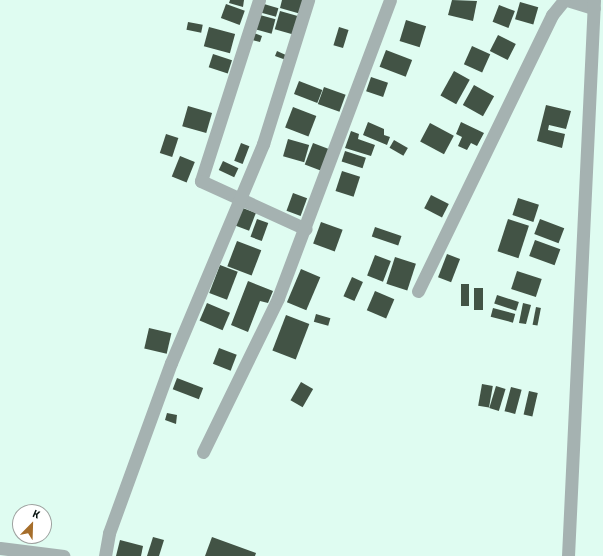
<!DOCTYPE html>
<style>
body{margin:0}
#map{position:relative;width:603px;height:556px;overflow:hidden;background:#dffcf1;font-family:"Titillium Web",sans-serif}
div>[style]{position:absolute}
.building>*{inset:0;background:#425345;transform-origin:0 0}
.minor>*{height:13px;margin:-6.5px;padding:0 6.5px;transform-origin:6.5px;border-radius:6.5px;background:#a5b2b1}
span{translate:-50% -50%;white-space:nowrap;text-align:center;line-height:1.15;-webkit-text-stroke:4px #fff;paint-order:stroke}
.north{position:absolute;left:12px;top:504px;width:40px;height:40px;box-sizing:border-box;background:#fff;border:1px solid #9da19f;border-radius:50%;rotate:23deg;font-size:11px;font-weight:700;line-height:16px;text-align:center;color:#091310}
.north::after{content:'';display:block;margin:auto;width:14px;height:18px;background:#a66e2b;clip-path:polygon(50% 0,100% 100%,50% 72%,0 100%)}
</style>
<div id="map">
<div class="building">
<i style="clip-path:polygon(230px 0,244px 0,243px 7px,229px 3px)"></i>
<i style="clip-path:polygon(282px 0,305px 0,301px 14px,280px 8px)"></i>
<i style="clip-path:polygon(452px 0,477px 1px,473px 21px,448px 15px)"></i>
<i style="left:520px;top:2px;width:19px;height:18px;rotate:16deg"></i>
<i style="left:226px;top:4px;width:20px;height:15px;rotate:20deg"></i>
<i style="left:264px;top:4px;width:15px;height:9px;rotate:16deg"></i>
<i style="left:499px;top:5px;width:17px;height:18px;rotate:21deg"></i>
<i style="left:280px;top:11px;width:22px;height:19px;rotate:16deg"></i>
<i style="left:260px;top:15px;width:16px;height:15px;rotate:15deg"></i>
<i style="left:406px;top:20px;width:21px;height:22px;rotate:17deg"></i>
<i style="left:188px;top:22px;width:15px;height:8px;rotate:11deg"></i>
<i style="left:209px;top:27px;width:27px;height:20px;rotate:15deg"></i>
<i style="left:339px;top:27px;width:10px;height:19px;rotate:17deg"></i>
<i style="clip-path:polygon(254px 33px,262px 36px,260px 42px,252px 40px)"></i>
<i style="left:498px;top:35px;width:20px;height:18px;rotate:27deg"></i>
<i style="left:472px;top:46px;width:20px;height:20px;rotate:24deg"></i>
<i style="left:386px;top:50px;width:28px;height:18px;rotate:21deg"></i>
<i style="clip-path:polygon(277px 51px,288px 56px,286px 60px,275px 56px)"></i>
<i style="left:213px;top:54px;width:20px;height:14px;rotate:18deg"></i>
<i style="left:454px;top:71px;width:18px;height:28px;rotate:29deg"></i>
<i style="left:371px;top:77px;width:18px;height:15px;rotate:19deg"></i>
<i style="left:299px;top:81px;width:25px;height:14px;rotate:21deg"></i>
<i style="left:474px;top:85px;width:23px;height:23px;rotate:29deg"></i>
<i style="left:324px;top:87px;width:23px;height:18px;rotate:20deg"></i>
<i style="clip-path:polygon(546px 105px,571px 111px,566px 129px,549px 125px,548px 130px,565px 134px,562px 148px,537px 141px)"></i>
<i style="left:188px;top:106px;width:25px;height:21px;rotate:16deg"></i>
<i style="left:293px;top:107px;width:25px;height:22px;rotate:21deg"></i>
<i style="clip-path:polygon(368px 122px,384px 129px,384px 135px,390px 137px,387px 145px,363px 135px)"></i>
<i style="clip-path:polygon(461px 122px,484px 133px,477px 146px,471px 143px,467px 150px,458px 146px,462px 137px,456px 134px)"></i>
<i style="left:430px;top:123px;width:27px;height:21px;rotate:28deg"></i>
<i style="clip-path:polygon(351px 131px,359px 134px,358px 139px,375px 145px,371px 156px,345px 148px)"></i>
<i style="left:166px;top:134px;width:13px;height:20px;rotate:18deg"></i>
<i style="left:288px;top:139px;width:22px;height:18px;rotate:16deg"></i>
<i style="left:394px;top:140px;width:16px;height:9px;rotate:30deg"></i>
<i style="left:241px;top:143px;width:9px;height:19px;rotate:21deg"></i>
<i style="left:313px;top:143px;width:19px;height:23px;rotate:21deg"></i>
<i style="left:345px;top:151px;width:22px;height:11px;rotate:18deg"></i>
<i style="left:180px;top:156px;width:16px;height:22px;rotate:22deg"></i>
<i style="left:223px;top:161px;width:17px;height:10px;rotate:25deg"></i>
<i style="left:342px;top:171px;width:19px;height:21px;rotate:18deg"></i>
<i style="left:293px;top:193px;width:15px;height:19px;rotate:20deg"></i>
<i style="left:431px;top:195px;width:20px;height:15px;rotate:27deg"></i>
<i style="left:518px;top:198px;width:22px;height:18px;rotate:18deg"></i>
<i style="left:240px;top:207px;width:17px;height:19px;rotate:21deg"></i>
<i style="left:257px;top:219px;width:12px;height:19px;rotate:20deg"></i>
<i style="left:508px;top:219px;width:22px;height:34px;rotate:18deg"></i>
<i style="left:540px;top:219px;width:26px;height:16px;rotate:21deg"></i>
<i style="left:321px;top:222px;width:23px;height:23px;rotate:20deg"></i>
<i style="left:375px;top:227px;width:28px;height:10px;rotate:19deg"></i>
<i style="left:535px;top:240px;width:27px;height:17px;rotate:20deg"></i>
<i style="left:237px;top:241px;width:26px;height:27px;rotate:21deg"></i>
<i style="left:447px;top:254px;width:14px;height:25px;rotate:21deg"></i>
<i style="left:375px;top:255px;width:17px;height:22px;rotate:21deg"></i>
<i style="left:395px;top:257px;width:22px;height:28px;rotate:18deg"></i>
<i style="left:220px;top:265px;width:19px;height:30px;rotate:21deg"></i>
<i style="left:301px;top:269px;width:21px;height:36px;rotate:23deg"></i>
<i style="left:517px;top:271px;width:26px;height:19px;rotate:18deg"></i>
<i style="left:352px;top:277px;width:12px;height:21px;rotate:24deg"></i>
<i style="clip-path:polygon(248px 281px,273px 291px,268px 303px,260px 301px,248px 332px,231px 325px)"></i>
<i style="left:461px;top:284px;width:8px;height:22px"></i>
<i style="left:474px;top:288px;width:9px;height:22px"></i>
<i style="left:375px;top:291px;width:21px;height:21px;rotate:23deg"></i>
<i style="left:497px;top:295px;width:23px;height:9px;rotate:18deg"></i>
<i style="left:207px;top:303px;width:25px;height:19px;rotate:23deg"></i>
<i style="clip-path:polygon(523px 303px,531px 305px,526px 324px,519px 323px)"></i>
<i style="left:536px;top:307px;width:5px;height:18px;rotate:11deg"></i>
<i style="left:493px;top:308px;width:23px;height:9px;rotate:15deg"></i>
<i style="left:316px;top:314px;width:15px;height:8px;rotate:16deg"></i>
<i style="left:286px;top:315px;width:25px;height:38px;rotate:21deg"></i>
<i style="left:149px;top:328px;width:23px;height:21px;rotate:13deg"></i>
<i style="left:219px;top:348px;width:19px;height:17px;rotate:21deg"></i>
<i style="left:177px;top:378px;width:28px;height:12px;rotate:21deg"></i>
<i style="left:301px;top:382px;width:14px;height:21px;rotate:30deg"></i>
<i style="left:482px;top:384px;width:11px;height:22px;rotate:10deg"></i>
<i style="left:496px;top:386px;width:10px;height:23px;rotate:17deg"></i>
<i style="left:511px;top:387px;width:11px;height:25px;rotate:15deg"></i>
<i style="left:529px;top:391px;width:9px;height:24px;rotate:13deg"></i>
<i style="clip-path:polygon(167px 413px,177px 415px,176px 424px,165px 420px)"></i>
<i style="clip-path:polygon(153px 537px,164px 540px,159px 556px,147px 556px)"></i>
<i style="clip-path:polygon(212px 537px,256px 553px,255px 556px,205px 556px)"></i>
<i style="clip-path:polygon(120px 540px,143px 546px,141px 556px,116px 556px)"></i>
</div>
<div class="minor">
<i style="left:259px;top:0;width:190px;rotate:107.8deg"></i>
<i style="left:201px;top:181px;width:115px;rotate:24.6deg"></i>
<i style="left:567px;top:0;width:28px;rotate:17deg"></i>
<i style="left:418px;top:291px;width:307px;rotate:-64.1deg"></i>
<i style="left:552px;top:15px;width:19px;rotate:-51deg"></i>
<i style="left:203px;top:452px;width:171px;rotate:-64deg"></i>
<i style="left:278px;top:298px;width:318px;rotate:-69.4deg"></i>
<i style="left:0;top:548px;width:64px;rotate:7.2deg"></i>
<i style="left:105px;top:556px;width:23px;rotate:-80deg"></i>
<i style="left:109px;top:533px;width:181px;rotate:-70deg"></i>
<i style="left:171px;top:363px;width:238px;rotate:-67.2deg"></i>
<i style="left:263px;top:144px;width:151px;rotate:-72.6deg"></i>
<i style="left:568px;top:556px;width:557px;rotate:-87.32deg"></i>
</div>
<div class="north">K</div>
</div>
